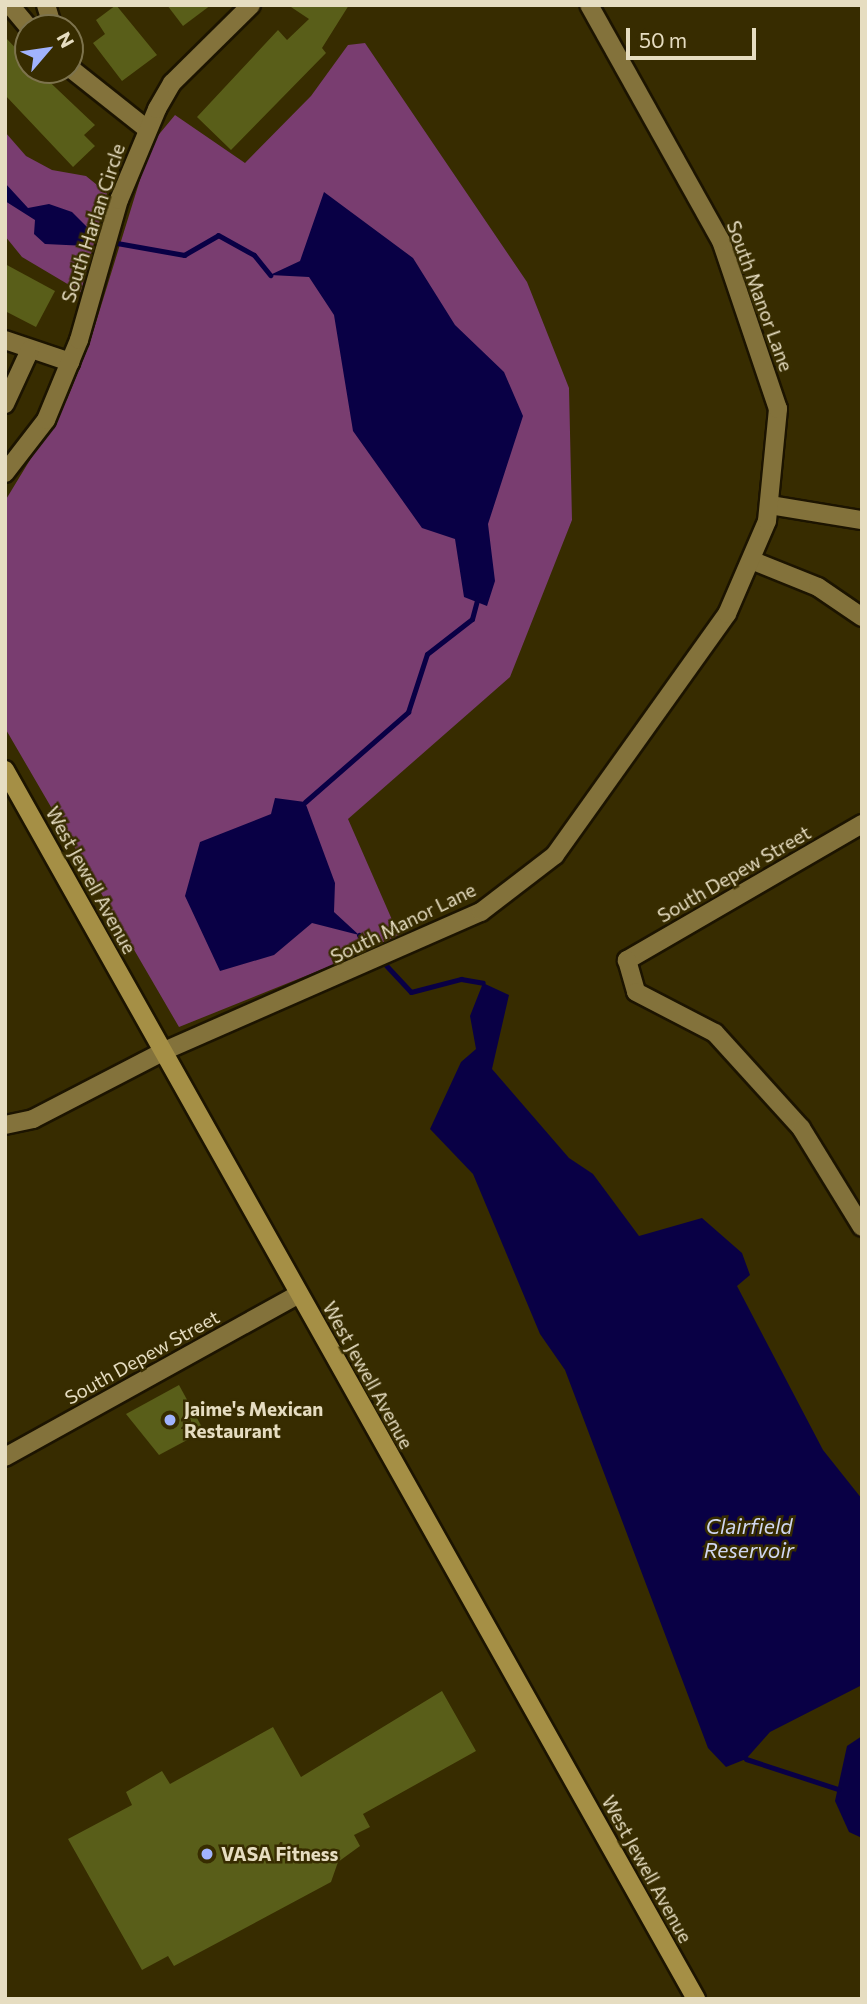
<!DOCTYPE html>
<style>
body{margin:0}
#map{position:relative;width:867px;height:2004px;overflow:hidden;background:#372c00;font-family:Commissioner,sans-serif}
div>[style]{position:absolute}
.green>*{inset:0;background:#793d70}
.water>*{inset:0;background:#090045}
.stream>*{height:5px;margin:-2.5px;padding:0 2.5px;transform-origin:2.5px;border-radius:2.5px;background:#090045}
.building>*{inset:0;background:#595e19}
.roads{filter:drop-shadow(2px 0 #1c1400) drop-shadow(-2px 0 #1c1400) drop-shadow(0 2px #1c1400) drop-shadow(0 -2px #1c1400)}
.minor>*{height:18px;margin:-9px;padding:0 9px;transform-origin:9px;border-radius:9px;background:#83723b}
.major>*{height:18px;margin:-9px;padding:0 9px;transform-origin:9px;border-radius:9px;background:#a58f45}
.dots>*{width:19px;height:19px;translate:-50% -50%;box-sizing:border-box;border:4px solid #372c00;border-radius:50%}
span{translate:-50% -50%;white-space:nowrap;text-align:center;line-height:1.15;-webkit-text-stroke:5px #372c00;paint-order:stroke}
.street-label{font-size:19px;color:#e6ddc1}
.poi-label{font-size:19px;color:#e6ddc1;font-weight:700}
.left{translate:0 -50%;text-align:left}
.water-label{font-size:21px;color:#d0d7f1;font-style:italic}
.frame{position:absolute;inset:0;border:7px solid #e6ddc1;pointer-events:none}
.north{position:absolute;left:14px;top:14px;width:70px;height:70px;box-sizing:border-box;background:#372c00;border:2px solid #7d734d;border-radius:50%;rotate:61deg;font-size:19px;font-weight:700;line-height:28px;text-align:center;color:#e6ddc1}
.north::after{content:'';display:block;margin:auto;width:24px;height:32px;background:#a1b3fd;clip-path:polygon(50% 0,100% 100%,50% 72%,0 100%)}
.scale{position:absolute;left:626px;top:28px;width:130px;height:32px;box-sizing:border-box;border:4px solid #e6ddc1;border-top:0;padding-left:9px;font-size:21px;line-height:24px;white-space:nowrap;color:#e6ddc1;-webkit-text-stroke:5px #372c00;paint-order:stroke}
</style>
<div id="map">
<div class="green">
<i style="clip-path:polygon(365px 43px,527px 282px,569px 388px,572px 520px,510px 677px,348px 819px,400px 938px,179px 1027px,5px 728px,5px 501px,67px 399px,89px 345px,151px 144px,175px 115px,245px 163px,311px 96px,348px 45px)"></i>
<i style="clip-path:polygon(5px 132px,26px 156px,52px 170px,86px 176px,107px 193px,81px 292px,22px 257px,5px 236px)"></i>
</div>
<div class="water">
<i style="clip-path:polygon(5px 183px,28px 208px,49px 204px,72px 212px,88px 228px,87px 246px,45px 244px,34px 234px,35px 220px,5px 201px)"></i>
<i style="clip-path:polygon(324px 192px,413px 258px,455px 325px,504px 372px,523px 416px,488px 524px,495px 581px,487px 606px,464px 597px,455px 539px,422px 528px,353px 431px,334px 315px,309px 277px,270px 275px,300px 261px)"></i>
<i style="clip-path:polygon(275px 798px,305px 802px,335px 883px,334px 912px,359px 935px,312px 923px,274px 955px,220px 971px,185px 896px,200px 842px,271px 814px)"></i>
<i style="clip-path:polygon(483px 983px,509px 995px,492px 1069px,569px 1158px,593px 1174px,639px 1236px,702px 1218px,742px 1253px,750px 1275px,737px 1286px,823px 1450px,862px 1499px,862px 1685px,770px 1732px,746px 1759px,726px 1767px,708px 1748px,565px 1370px,540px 1334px,473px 1174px,430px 1129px,461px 1062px,476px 1049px,470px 1016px)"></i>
<i style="clip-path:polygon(862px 1736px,862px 1838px,849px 1832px,835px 1801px,847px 1746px)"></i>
</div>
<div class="stream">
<i style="left:83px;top:237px;width:103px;rotate:10.1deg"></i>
<i style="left:184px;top:255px;width:39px;rotate:-30deg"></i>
<i style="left:218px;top:235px;width:41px;rotate:29.1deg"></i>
<i style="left:254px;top:255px;width:26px;rotate:51deg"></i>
<i style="left:305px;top:802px;width:137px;rotate:-41.1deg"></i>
<i style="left:408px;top:712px;width:61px;rotate:-71.9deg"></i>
<i style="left:427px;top:654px;width:57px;rotate:-37.9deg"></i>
<i style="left:472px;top:619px;width:20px;rotate:-75deg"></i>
<i style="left:359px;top:935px;width:25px;rotate:48deg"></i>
<i style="left:382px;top:961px;width:42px;rotate:46.9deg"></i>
<i style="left:411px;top:992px;width:52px;rotate:-14.6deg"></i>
<i style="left:461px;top:979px;width:22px;rotate:10deg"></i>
<i style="left:746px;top:1759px;width:97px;rotate:18.1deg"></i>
</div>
<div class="building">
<i style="clip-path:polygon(116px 5px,157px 55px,122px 81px,93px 43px,105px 34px,96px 20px)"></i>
<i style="clip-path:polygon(167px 5px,211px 5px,183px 26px)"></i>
<i style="clip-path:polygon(288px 5px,349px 5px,322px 48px,326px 53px,231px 150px,197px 117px,278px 30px,287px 40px,309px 19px)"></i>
<i style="clip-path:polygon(5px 37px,28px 61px,28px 70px,37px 70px,95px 125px,84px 135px,95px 146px,73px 167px,5px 95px)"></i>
<i style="clip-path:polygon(5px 264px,55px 291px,36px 327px,5px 311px)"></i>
<i style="clip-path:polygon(179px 1385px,204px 1431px,159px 1455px,126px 1414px)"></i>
<i style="clip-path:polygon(442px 1691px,476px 1751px,363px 1814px,370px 1827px,354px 1835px,360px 1846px,338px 1862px,331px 1882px,174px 1966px,168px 1956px,142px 1970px,68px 1839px,132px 1805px,126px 1792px,162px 1771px,170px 1784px,273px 1727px,301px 1777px)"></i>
</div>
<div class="roads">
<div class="minor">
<i style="left:10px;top:5px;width:30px;rotate:50deg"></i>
<i style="left:46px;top:5px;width:24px;rotate:73deg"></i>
<i style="left:70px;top:68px;width:98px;rotate:38.4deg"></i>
<i style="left:5px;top:340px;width:69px;rotate:18.7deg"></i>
<i style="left:5px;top:404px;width:60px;rotate:-65.2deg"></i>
<i style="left:5px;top:473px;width:67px;rotate:-52.3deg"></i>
<i style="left:46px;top:420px;width:87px;rotate:-67.6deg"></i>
<i style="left:79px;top:340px;width:146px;rotate:-74.1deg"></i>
<i style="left:119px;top:200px;width:99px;rotate:-67.3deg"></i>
<i style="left:157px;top:109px;width:30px;rotate:-60deg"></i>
<i style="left:172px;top:83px;width:111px;rotate:-44.6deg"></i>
<i style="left:770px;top:505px;width:93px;rotate:9.3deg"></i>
<i style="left:751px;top:560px;width:72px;rotate:21.9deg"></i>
<i style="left:818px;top:587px;width:53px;rotate:34.3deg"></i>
<i style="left:862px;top:824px;width:272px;rotate:149.9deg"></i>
<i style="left:627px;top:960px;width:33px;rotate:74deg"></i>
<i style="left:636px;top:992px;width:89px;rotate:27.4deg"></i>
<i style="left:715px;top:1033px;width:128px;rotate:47.8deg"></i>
<i style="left:801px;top:1128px;width:116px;rotate:58.4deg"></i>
<i style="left:5px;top:1125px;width:29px;rotate:-12deg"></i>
<i style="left:33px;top:1119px;width:148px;rotate:-27.4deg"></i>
<i style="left:164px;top:1051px;width:346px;rotate:-23.7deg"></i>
<i style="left:481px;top:912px;width:93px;rotate:-37.6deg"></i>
<i style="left:555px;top:855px;width:296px;rotate:-54.5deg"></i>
<i style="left:727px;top:614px;width:101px;rotate:-66.7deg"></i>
<i style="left:767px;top:521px;width:113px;rotate:-84.4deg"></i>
<i style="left:778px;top:409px;width:177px;rotate:-108.7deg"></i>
<i style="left:721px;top:241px;width:270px;rotate:-119.2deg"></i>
<i style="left:5px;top:1457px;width:336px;rotate:-29deg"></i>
</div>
<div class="major">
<i style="left:5px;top:770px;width:1410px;rotate:60.65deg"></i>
</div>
</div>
<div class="dots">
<i style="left:170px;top:1420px;background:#a1b3fd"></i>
<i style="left:207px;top:1854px;background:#a1b3fd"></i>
</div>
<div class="street-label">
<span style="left:93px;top:223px;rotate:-72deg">South Harlan Circle</span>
<span style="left:760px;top:296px;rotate:70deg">South Manor Lane</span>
<span style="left:734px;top:874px;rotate:-30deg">South Depew Street</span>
<span style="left:91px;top:880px;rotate:61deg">West Jewell Avenue</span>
<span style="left:403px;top:923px;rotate:-26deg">South Manor Lane</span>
<span style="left:142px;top:1357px;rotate:-29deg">South Depew Street</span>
<span style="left:368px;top:1375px;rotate:61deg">West Jewell Avenue</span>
<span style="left:647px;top:1869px;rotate:61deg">West Jewell Avenue</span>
</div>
<div class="poi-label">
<span class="left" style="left:184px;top:1420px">Jaime's Mexican<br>Restaurant</span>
<span class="left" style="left:221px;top:1854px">VASA Fitness</span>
</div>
<div class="water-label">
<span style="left:749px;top:1538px">Clairfield<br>Reservoir</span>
</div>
<div class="frame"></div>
<div class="north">N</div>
<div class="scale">50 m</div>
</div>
